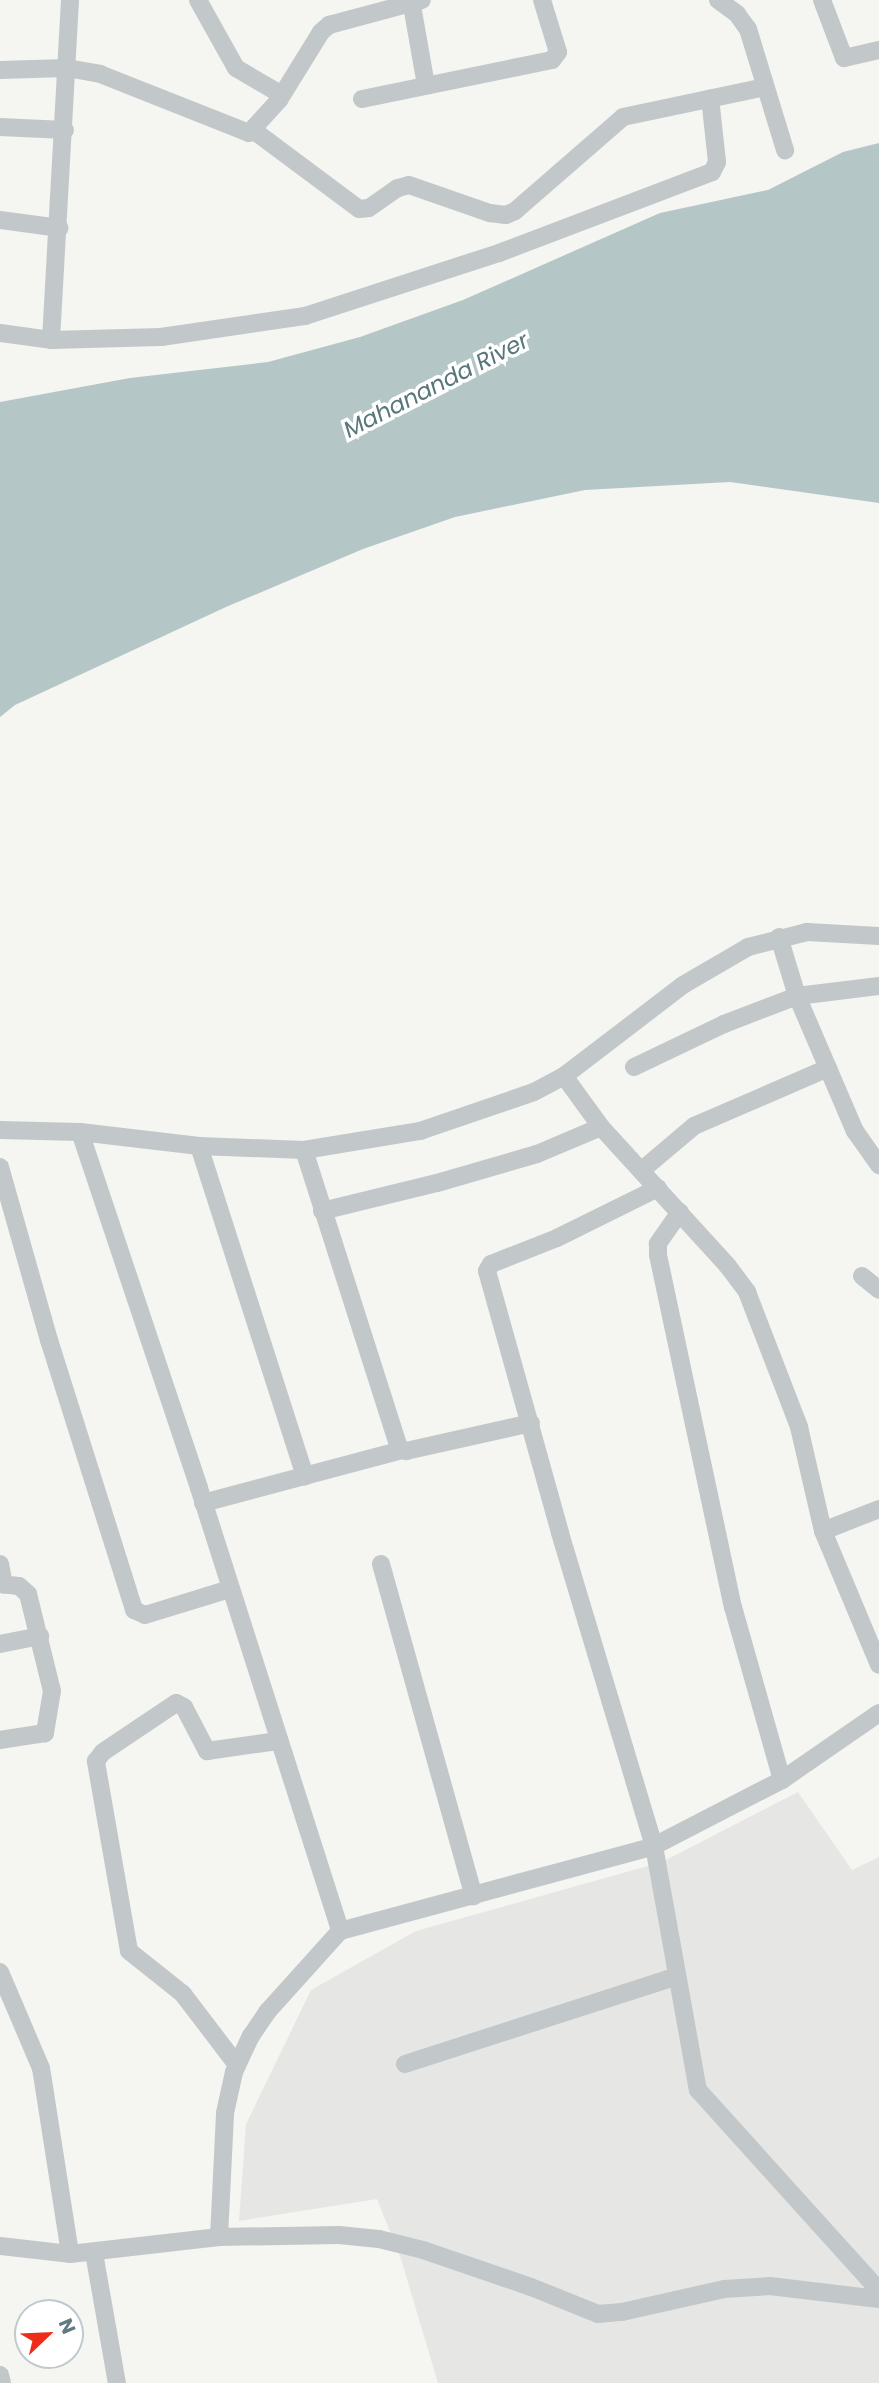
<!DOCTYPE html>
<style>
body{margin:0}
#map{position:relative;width:879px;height:2383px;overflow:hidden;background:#f5f5f1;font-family:Poppins,sans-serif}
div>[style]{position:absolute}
.built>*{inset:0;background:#e6e6e4}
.water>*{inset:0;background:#b5c6c7}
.minor>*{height:18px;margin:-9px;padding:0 9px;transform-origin:9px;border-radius:9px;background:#c2c7c9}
span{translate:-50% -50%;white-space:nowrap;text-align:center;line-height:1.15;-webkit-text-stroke:7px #fff;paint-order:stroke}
.water-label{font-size:23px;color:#59767a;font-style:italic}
.north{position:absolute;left:14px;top:2299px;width:70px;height:70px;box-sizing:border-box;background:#fff;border:2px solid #c0cace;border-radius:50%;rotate:67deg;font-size:19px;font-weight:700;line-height:28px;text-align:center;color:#627a84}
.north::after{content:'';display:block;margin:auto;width:24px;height:32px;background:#ed2c19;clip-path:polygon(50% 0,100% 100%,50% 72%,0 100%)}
</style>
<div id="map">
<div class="built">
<i style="clip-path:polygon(798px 1792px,852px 1870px,879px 1857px,879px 2383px,438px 2383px,401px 2259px,377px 2199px,239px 2221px,246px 2124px,311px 1990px,416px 1931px,662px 1862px)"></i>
</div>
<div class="water">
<i style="clip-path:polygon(879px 143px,879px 503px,730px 482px,585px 490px,455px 517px,363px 549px,226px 607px,15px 705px,0 717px,0 402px,130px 378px,268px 362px,360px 337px,463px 300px,660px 213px,768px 190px,843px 152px)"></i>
</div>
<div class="minor">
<i style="left:198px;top:0;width:78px;rotate:60.8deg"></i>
<i style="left:236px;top:68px;width:53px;rotate:30.4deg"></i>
<i style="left:411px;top:0;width:86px;rotate:80deg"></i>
<i style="left:718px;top:0;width:24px;rotate:36deg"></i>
<i style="left:737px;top:14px;width:19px;rotate:54deg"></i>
<i style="left:748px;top:29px;width:127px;rotate:73deg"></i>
<i style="left:822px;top:0;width:62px;rotate:69.2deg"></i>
<i style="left:844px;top:58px;width:36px;rotate:-13deg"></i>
<i style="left:0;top:70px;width:67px;rotate:-1.7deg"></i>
<i style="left:67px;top:68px;width:34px;rotate:10deg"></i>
<i style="left:100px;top:74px;width:160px;rotate:21.6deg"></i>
<i style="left:249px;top:133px;width:45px;rotate:-47.7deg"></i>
<i style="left:279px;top:100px;width:80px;rotate:-58.3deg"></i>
<i style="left:321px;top:32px;width:11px;rotate:-41deg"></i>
<i style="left:329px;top:25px;width:96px;rotate:-15deg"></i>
<i style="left:362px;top:99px;width:194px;rotate:-11.6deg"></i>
<i style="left:552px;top:60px;width:10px;rotate:-53deg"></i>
<i style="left:558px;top:52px;width:54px;rotate:-107.1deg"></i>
<i style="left:0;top:127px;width:65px;rotate:2.6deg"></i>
<i style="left:253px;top:130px;width:132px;rotate:36.7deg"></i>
<i style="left:359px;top:209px;width:10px;rotate:-6deg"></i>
<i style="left:369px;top:208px;width:35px;rotate:-35deg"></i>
<i style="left:398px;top:188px;width:11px;rotate:-15deg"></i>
<i style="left:409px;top:185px;width:86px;rotate:19.1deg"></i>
<i style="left:490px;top:213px;width:16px;rotate:7deg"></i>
<i style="left:506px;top:215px;width:10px;rotate:-24deg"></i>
<i style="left:515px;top:211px;width:143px;rotate:-41deg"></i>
<i style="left:623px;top:117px;width:145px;rotate:-11.9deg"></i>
<i style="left:0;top:220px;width:60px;rotate:7.7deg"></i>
<i style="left:0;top:333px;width:51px;rotate:7.8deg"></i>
<i style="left:51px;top:340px;width:110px;rotate:-1.6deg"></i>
<i style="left:161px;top:337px;width:146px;rotate:-8.3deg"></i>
<i style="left:305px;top:316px;width:204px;rotate:-18deg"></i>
<i style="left:499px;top:253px;width:228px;rotate:-20.8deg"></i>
<i style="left:712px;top:172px;width:11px;rotate:-63deg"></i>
<i style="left:717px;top:162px;width:64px;rotate:-96.2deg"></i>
<i style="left:51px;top:340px;width:341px;rotate:-86.8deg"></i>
<i style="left:779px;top:937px;width:62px;rotate:73deg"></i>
<i style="left:797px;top:996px;width:147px;rotate:66.8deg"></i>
<i style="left:855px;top:1131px;width:42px;rotate:54.8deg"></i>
<i style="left:634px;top:1067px;width:100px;rotate:-25.5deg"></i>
<i style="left:724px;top:1024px;width:78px;rotate:-21deg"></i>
<i style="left:797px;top:996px;width:83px;rotate:-7deg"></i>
<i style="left:564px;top:1076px;width:63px;rotate:54deg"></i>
<i style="left:601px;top:1127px;width:187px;rotate:47.6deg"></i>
<i style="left:727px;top:1265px;width:34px;rotate:53deg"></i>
<i style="left:747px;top:1292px;width:145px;rotate:68.9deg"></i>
<i style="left:799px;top:1427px;width:107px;rotate:77deg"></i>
<i style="left:823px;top:1531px;width:145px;rotate:67.3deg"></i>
<i style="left:0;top:1130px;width:80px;rotate:1.4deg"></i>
<i style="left:80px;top:1132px;width:120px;rotate:6.7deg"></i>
<i style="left:199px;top:1146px;width:105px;rotate:2.2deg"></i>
<i style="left:304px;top:1150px;width:118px;rotate:-9.3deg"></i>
<i style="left:420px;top:1131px;width:120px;rotate:-18.9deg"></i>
<i style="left:534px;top:1092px;width:34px;rotate:-28deg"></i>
<i style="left:564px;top:1076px;width:150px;rotate:-37.4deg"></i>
<i style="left:683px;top:985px;width:75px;rotate:-30.3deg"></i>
<i style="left:748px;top:947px;width:61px;rotate:-14.3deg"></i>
<i style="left:807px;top:932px;width:72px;rotate:3.2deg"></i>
<i style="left:80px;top:1132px;width:375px;rotate:71.5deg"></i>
<i style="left:199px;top:1488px;width:465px;rotate:72.3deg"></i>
<i style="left:199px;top:1146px;width:347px;rotate:72.2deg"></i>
<i style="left:304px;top:1150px;width:313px;rotate:72.3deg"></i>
<i style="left:399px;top:1448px;width:8px;rotate:23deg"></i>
<i style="left:406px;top:1451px;width:128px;rotate:-12.6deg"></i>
<i style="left:0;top:1167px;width:180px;rotate:74.2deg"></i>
<i style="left:49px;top:1340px;width:283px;rotate:72.5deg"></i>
<i style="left:134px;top:1610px;width:12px;rotate:24deg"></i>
<i style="left:145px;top:1615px;width:89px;rotate:-17deg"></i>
<i style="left:642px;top:1170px;width:68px;rotate:-40.2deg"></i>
<i style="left:694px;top:1126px;width:146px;rotate:-23.4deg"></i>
<i style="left:658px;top:1188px;width:113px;rotate:153.7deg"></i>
<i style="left:557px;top:1238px;width:71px;rotate:158.5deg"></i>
<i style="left:491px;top:1264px;width:8px;rotate:120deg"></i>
<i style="left:487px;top:1271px;width:272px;rotate:74.4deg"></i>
<i style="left:560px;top:1533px;width:327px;rotate:73.3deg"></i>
<i style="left:654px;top:1846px;width:248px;rotate:79.8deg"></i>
<i style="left:698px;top:2090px;width:270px;rotate:47.9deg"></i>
<i style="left:322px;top:1211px;width:118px;rotate:-13.7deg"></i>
<i style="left:437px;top:1183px;width:104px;rotate:-16.2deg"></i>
<i style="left:537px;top:1154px;width:69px;rotate:-22.9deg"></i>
<i style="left:680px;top:1212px;width:39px;rotate:125deg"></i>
<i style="left:658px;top:1244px;width:11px;rotate:90deg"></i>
<i style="left:658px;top:1255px;width:360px;rotate:78deg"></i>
<i style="left:733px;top:1607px;width:180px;rotate:74.2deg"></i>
<i style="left:862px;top:1276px;width:22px;rotate:39deg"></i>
<i style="left:203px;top:1503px;width:206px;rotate:-14.9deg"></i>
<i style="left:823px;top:1531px;width:60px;rotate:-21.4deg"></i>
<i style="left:0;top:1564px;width:21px;rotate:79deg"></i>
<i style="left:381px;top:1564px;width:345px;rotate:74.4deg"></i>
<i style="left:0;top:1584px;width:19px;rotate:6deg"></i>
<i style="left:19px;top:1586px;width:12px;rotate:42deg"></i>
<i style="left:28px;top:1594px;width:100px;rotate:76.1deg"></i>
<i style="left:52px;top:1691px;width:43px;rotate:99.5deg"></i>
<i style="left:45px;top:1733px;width:46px;rotate:171.2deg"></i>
<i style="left:0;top:1644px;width:41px;rotate:-11.3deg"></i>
<i style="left:0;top:1972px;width:104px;rotate:66.9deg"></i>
<i style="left:41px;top:2068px;width:188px;rotate:81.1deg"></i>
<i style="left:405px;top:2064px;width:286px;rotate:-17.9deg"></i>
<i style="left:237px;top:2065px;width:89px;rotate:-127.3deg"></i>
<i style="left:183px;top:1994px;width:69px;rotate:-141.5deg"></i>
<i style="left:129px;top:1951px;width:193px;rotate:-99.9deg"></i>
<i style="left:96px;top:1761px;width:11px;rotate:-52deg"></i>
<i style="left:103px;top:1752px;width:88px;rotate:-33.9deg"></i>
<i style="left:176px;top:1703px;width:9px;rotate:27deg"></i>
<i style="left:184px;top:1707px;width:50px;rotate:62.4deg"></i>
<i style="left:207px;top:1751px;width:71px;rotate:-8.1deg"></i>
<i style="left:219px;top:2237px;width:124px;rotate:-87.2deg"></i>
<i style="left:225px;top:2113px;width:42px;rotate:-77.6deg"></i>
<i style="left:234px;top:2072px;width:40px;rotate:-65deg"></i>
<i style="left:251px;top:2036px;width:30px;rotate:-56deg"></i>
<i style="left:268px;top:2011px;width:108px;rotate:-48deg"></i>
<i style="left:340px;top:1931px;width:325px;rotate:-15.1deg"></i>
<i style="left:654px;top:1846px;width:144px;rotate:-27.3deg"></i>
<i style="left:782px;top:1780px;width:118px;rotate:-34.6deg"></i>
<i style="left:0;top:2246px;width:70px;rotate:6.5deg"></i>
<i style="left:70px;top:2254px;width:150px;rotate:-6.5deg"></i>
<i style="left:219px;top:2237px;width:120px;rotate:-1deg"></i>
<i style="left:339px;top:2235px;width:40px;rotate:5.7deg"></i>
<i style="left:379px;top:2239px;width:45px;rotate:14deg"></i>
<i style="left:423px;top:2250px;width:114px;rotate:18.9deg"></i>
<i style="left:531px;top:2287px;width:72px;rotate:21.9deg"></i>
<i style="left:598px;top:2314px;width:24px;rotate:-5deg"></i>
<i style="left:622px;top:2312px;width:105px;rotate:-12.7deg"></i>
<i style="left:724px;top:2289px;width:46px;rotate:-3.7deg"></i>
<i style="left:770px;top:2286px;width:110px;rotate:6.8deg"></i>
<i style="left:94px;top:2253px;width:132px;rotate:80deg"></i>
<i style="left:0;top:2375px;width:8px;rotate:76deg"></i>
</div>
<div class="water-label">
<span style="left:436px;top:385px;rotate:-27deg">Mahananda River</span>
</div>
<div class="north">N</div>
</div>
